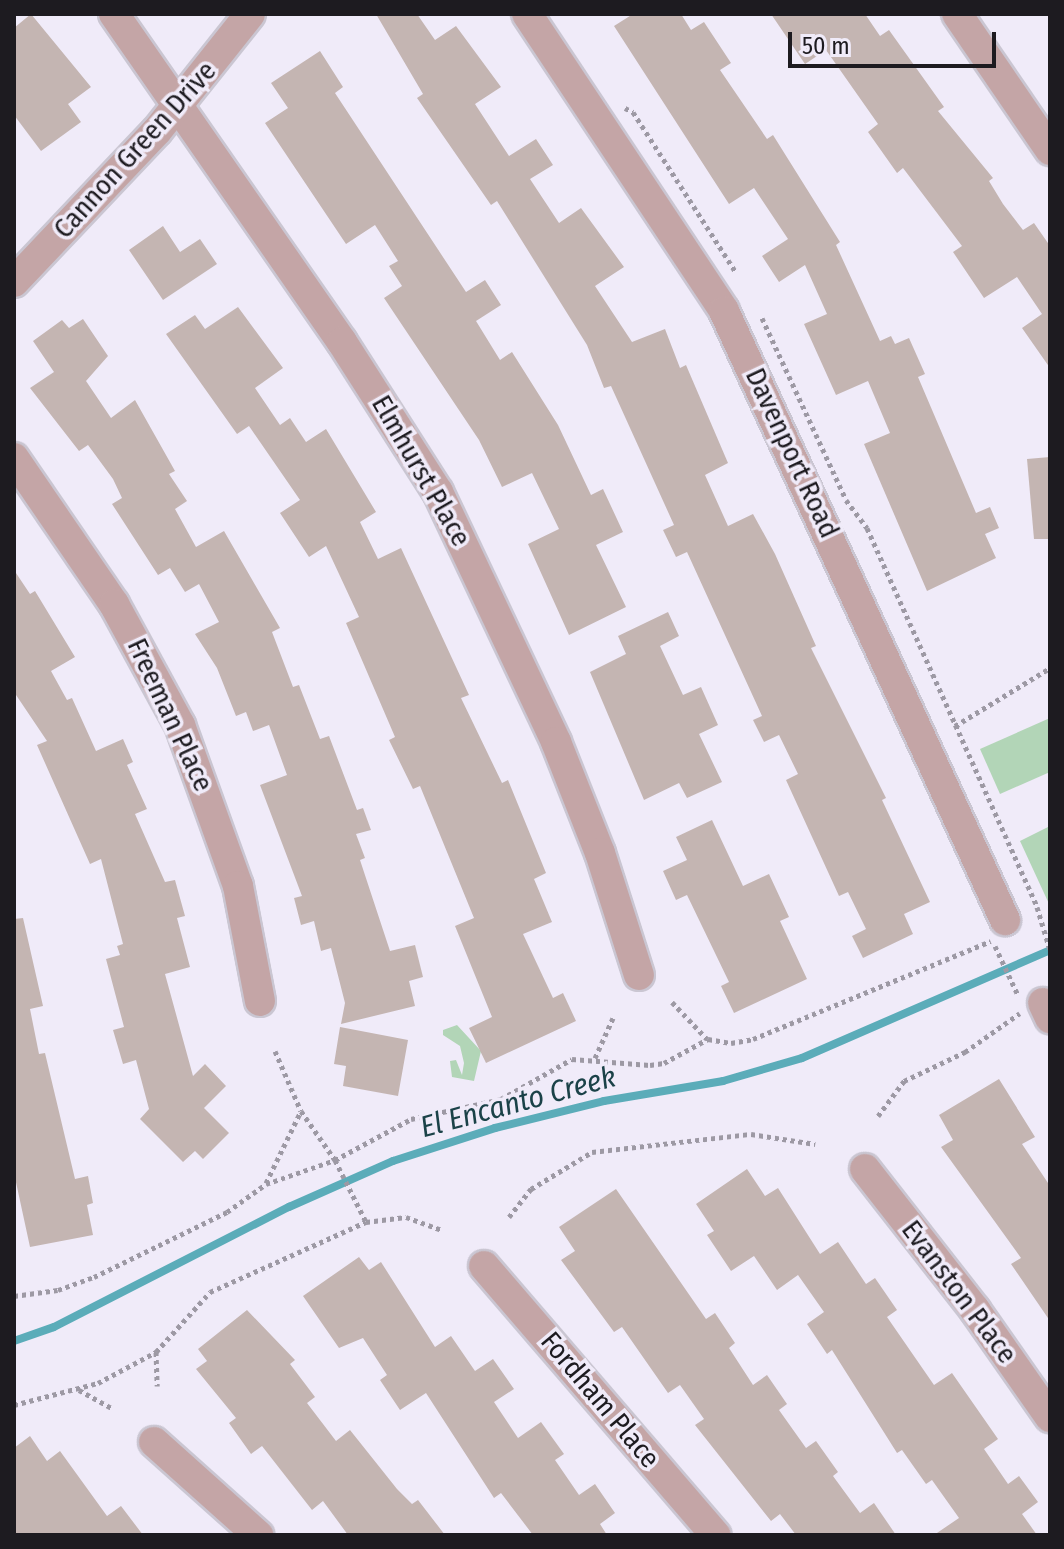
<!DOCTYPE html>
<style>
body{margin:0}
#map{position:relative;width:1064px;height:1549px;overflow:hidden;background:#f0ebf9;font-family:"Fira Sans Condensed",sans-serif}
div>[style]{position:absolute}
.green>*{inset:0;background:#b2d5b7}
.stream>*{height:8px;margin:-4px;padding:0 4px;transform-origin:4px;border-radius:4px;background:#5bacb9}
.building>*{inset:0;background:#c4b5b2}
.path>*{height:5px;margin-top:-2.5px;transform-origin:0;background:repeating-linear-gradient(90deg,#9d99a4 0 4px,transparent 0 8px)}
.roads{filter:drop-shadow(2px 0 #cac6d2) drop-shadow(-2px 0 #cac6d2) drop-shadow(0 2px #cac6d2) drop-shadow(0 -2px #cac6d2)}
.street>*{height:30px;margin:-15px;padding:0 15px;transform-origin:15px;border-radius:15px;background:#c4a5a6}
span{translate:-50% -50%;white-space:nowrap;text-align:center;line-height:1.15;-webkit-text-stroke:7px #f0ebf9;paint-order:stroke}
.street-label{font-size:28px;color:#1d1b20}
.water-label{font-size:30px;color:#1b4248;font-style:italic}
.frame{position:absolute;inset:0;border:16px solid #1d1b20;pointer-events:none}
.scale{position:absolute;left:788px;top:32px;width:208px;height:36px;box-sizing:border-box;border:4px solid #1d1b20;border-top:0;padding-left:10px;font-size:24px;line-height:28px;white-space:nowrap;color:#1d1b20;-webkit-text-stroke:6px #f0ebf9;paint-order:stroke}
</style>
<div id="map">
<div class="green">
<i style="clip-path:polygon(1050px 718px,1050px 772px,1000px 794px,980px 749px)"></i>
<i style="clip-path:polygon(1050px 826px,1050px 906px,1020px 841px)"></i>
<i style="clip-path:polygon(457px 1025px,481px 1051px,474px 1081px,452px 1077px,450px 1061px,456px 1060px,462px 1075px,464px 1063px,460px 1046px,443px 1035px,443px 1030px)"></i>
</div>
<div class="stream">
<i style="left:14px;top:1341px;width:42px;rotate:-19.3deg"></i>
<i style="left:54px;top:1327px;width:264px;rotate:-27.1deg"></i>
<i style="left:289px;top:1207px;width:114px;rotate:-23.9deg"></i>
<i style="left:393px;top:1161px;width:107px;rotate:-17.9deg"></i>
<i style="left:495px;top:1128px;width:112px;rotate:-13.9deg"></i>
<i style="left:604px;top:1101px;width:121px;rotate:-9.5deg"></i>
<i style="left:723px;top:1081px;width:82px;rotate:-16.2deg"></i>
<i style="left:802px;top:1058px;width:270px;rotate:-23.5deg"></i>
</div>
<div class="building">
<i style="clip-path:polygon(31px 14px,91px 87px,68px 104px,81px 122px,41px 151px,14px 115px,14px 28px)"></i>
<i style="clip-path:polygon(376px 14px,417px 14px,435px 40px,456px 26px,501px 87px,475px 104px,509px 156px,536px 139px,553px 165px,530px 179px,559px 223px,581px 208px,624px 267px,595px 286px,632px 342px,665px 329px,680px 368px,686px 365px,728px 463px,705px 475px,728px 526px,753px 514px,775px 554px,816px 646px,811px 648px,886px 798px,882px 800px,930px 902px,904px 914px,913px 934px,863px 958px,852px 936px,866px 929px,848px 892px,839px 896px,786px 780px,798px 774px,779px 735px,764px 742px,753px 720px,762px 716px,687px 552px,676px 557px,663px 530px,674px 525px,611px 386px,604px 388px,587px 345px,497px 201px,491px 205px,417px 98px,423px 94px)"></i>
<i style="clip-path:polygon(633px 14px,681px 14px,691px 30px,704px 22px,731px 63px,720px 70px,767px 139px,773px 135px,840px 242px,836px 245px,880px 341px,891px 336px,895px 344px,909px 338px,925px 374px,918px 377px,976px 513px,990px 507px,999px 528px,985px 534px,996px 558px,927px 591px,864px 444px,890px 433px,868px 381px,836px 395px,804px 324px,827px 314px,805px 265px,779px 282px,762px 256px,788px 239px,754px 188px,729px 204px,614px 26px)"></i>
<i style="clip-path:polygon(771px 14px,865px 14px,880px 36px,889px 30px,944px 107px,938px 111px,993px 178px,989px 181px,1003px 204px,1023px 230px,1034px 223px,1050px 246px,1050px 368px,1022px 328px,1042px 314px,1017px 277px,984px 298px,953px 252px,962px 246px,903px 168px,897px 173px,868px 132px,878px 124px,826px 50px,805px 64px)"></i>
<i style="clip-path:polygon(320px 51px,343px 87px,335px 93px,466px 292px,485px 280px,501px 305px,476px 321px,500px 360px,512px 352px,558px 425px,591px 495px,603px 489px,623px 532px,596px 545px,626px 607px,569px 635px,528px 544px,559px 529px,532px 473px,502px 487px,479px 440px,384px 298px,402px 286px,389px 266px,398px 261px,375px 225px,346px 244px,265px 123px,288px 108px,271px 83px)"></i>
<i style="clip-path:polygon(163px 226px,180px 252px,200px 239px,217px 264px,163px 300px,129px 250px)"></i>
<i style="clip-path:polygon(238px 307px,283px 368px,255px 388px,280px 425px,290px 418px,306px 442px,326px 429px,376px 512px,360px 522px,378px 559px,401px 548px,469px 695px,461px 698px,502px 783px,508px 780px,546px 873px,534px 879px,552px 922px,523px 934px,553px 998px,563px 993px,576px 1021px,486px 1063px,469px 1028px,492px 1017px,455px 926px,474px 918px,420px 786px,413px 789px,389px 740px,395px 737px,346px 623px,359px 617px,326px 546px,309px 557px,280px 513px,300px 500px,249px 426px,237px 434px,166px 334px,195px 315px,205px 329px)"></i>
<i style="clip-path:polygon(83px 319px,108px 356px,86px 381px,111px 418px,135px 400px,175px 471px,169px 474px,187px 501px,175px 509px,196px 547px,224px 531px,280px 628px,272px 632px,293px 687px,299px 685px,320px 739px,329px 736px,357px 810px,363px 808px,371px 830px,356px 834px,365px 858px,360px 860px,390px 951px,415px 945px,423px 977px,409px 981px,415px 1006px,341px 1024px,345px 1003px,331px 948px,321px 951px,314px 921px,301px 925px,294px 898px,302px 896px,260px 785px,287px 775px,269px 725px,253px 731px,246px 712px,236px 716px,217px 668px,195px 634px,219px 622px,199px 584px,185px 592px,170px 568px,158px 575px,112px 504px,122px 498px,113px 479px,88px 445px,79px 451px,30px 388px,54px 372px,33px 341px,62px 320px,69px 328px)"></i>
<i style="clip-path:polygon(1050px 457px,1050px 539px,1034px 539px,1027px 459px)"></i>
<i style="clip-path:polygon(14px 570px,30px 594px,35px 591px,75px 657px,51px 671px,67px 700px,72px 698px,96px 751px,123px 739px,133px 762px,127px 765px,147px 809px,135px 814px,165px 882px,175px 880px,185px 916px,177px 918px,190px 967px,165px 974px,193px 1076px,205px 1064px,226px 1086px,204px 1108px,229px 1133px,203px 1159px,195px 1151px,183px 1162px,140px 1119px,149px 1109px,136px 1060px,123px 1064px,113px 1030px,124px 1027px,106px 959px,120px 955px,117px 946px,123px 944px,101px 859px,90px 864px,37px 745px,47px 741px,14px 692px)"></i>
<i style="clip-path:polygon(668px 612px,679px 636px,660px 646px,683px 695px,701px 687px,718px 725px,699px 734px,722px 782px,687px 798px,679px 783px,644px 800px,590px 672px,626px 654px,618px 636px)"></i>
<i style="clip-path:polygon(712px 820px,743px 886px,769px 874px,789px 917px,780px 921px,807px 979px,734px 1013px,721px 986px,729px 982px,687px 895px,676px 900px,663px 871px,687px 860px,676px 837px)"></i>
<i style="clip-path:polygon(23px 918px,43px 1006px,30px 1009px,39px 1054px,45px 1053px,75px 1179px,88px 1176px,93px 1203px,87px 1205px,93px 1235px,30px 1247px,14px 1173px,14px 919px)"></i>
<i style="clip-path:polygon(340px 1027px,408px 1040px,398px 1096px,343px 1086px,346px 1066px,334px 1064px)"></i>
<i style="clip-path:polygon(999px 1079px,1035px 1137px,1022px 1144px,1050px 1186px,1050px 1321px,1011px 1264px,1021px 1258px,941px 1147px,953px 1140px,939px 1115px)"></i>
<i style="clip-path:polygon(747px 1169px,765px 1196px,778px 1188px,820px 1254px,838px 1242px,866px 1284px,875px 1278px,897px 1310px,887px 1317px,934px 1385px,952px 1373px,998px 1439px,984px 1449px,1008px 1484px,1019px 1476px,1038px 1502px,1022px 1514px,1037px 1535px,934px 1535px,959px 1518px,932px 1480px,926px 1484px,902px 1450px,897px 1453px,832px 1350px,827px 1354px,807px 1324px,824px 1312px,798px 1275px,777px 1290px,754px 1256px,731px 1271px,707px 1235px,714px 1231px,696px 1204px)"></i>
<i style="clip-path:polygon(616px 1189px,706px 1319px,715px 1313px,735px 1343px,729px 1348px,753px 1385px,767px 1375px,787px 1404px,779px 1410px,806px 1448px,816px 1441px,838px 1472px,833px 1476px,860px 1513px,874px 1503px,896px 1535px,796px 1535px,780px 1514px,771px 1521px,695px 1425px,704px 1419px,680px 1385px,668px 1393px,622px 1327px,614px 1332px,561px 1260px,575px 1251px,559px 1227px)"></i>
<i style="clip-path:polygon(359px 1257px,369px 1270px,381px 1262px,435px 1347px,451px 1336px,475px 1371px,493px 1359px,514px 1389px,494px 1402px,518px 1438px,541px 1422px,564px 1454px,555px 1460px,579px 1495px,595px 1484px,615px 1513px,600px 1524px,607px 1535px,533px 1535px,501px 1493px,494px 1498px,426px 1393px,400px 1410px,380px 1380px,387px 1375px,363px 1338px,339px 1348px,303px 1296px)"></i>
<i style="clip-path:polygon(247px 1310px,295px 1360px,290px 1364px,315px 1397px,307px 1403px,336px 1441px,350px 1430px,397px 1489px,412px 1504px,418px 1500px,445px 1535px,348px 1535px,323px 1501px,312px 1510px,262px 1446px,251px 1454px,229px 1423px,236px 1418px,196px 1369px,207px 1361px,198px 1349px)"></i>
<i style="clip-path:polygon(30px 1436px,47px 1461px,60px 1451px,107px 1516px,121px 1506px,143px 1535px,14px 1535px,14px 1448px)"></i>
</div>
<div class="path">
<i style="left:625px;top:108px;width:9px;rotate:27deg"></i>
<i style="left:633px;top:112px;width:189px;rotate:57.3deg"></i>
<i style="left:762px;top:318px;width:200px;rotate:65.2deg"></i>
<i style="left:846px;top:500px;width:35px;rotate:53deg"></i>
<i style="left:867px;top:528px;width:415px;rotate:65.8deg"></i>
<i style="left:1037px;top:907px;width:45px;rotate:73.2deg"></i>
<i style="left:955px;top:726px;width:111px;rotate:-31.4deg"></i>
<i style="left:995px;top:946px;width:54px;rotate:64.9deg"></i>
<i style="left:672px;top:1002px;width:51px;rotate:46.6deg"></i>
<i style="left:275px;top:1051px;width:65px;rotate:66.6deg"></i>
<i style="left:301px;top:1111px;width:60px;rotate:55.2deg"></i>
<i style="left:335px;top:1160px;width:69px;rotate:63.4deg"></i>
<i style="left:366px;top:1222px;width:40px;rotate:-7.1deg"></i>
<i style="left:406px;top:1217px;width:37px;rotate:20deg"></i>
<i style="left:595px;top:1058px;width:44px;rotate:-65.8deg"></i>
<i style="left:878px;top:1116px;width:44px;rotate:-53.4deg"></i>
<i style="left:904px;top:1081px;width:68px;rotate:-25.4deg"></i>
<i style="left:965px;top:1052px;width:67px;rotate:-35.3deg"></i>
<i style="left:266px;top:1183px;width:80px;rotate:-64.1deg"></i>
<i style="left:509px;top:1217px;width:36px;rotate:-52deg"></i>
<i style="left:531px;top:1189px;width:71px;rotate:-31.2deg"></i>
<i style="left:592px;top:1152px;width:160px;rotate:-6.5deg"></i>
<i style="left:751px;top:1134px;width:65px;rotate:8.9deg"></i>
<i style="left:14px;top:1296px;width:44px;rotate:-7.8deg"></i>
<i style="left:58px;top:1290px;width:38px;rotate:-20deg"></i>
<i style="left:94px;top:1277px;width:148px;rotate:-26deg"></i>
<i style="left:227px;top:1212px;width:48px;rotate:-35.7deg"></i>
<i style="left:266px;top:1184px;width:73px;rotate:-19.2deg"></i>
<i style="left:335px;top:1160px;width:86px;rotate:-28.3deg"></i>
<i style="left:411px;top:1119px;width:92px;rotate:-12.5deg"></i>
<i style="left:501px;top:1099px;width:81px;rotate:-29.4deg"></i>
<i style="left:572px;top:1059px;width:78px;rotate:4.4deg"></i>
<i style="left:650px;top:1065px;width:14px;rotate:-8deg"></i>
<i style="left:664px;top:1063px;width:50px;rotate:-28.6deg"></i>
<i style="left:708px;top:1039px;width:23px;rotate:10deg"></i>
<i style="left:731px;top:1043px;width:22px;rotate:-10deg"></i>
<i style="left:753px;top:1039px;width:257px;rotate:-22.4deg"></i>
<i style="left:156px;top:1352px;width:34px;rotate:88deg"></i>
<i style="left:79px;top:1390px;width:38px;rotate:29deg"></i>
<i style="left:14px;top:1405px;width:87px;rotate:-14.7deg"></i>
<i style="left:98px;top:1383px;width:66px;rotate:-28.1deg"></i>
<i style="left:156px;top:1352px;width:81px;rotate:-48deg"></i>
<i style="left:210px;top:1292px;width:171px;rotate:-24.2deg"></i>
</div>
<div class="roads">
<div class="street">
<i style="left:114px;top:14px;width:399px;rotate:55.2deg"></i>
<i style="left:342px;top:342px;width:178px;rotate:57.4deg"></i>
<i style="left:438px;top:492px;width:276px;rotate:64.7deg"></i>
<i style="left:556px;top:742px;width:119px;rotate:68.4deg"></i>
<i style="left:600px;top:853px;width:128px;rotate:72.3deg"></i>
<i style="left:527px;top:14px;width:356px;rotate:56.4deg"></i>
<i style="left:724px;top:311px;width:671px;rotate:65.23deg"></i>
<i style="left:957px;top:14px;width:165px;rotate:55.6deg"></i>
<i style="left:14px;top:282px;width:208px;rotate:-46.6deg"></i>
<i style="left:157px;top:131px;width:149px;rotate:-51.5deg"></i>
<i style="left:14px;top:458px;width:177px;rotate:55.6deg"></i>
<i style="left:114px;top:604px;width:138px;rotate:61.4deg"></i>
<i style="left:180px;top:725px;width:171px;rotate:70.2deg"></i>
<i style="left:238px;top:886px;width:117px;rotate:79.2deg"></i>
<i style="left:1043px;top:1003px;width:17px;rotate:65deg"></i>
<i style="left:865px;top:1169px;width:179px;rotate:52deg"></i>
<i style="left:975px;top:1310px;width:131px;rotate:55deg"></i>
<i style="left:484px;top:1266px;width:355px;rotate:49.3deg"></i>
<i style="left:154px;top:1442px;width:140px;rotate:41.8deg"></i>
</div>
</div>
<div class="street-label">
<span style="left:135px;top:150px;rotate:-48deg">Cannon Green Drive</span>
<span style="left:792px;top:453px;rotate:65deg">Davenport Road</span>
<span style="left:421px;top:471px;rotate:60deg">Elmhurst Place</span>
<span style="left:170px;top:715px;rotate:65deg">Freeman Place</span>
<span style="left:959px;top:1292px;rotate:53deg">Evanston Place</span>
<span style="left:600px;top:1400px;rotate:50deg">Fordham Place</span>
</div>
<div class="water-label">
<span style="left:518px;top:1102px;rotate:-15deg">El Encanto Creek</span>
</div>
<div class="frame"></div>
<div class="scale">50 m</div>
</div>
